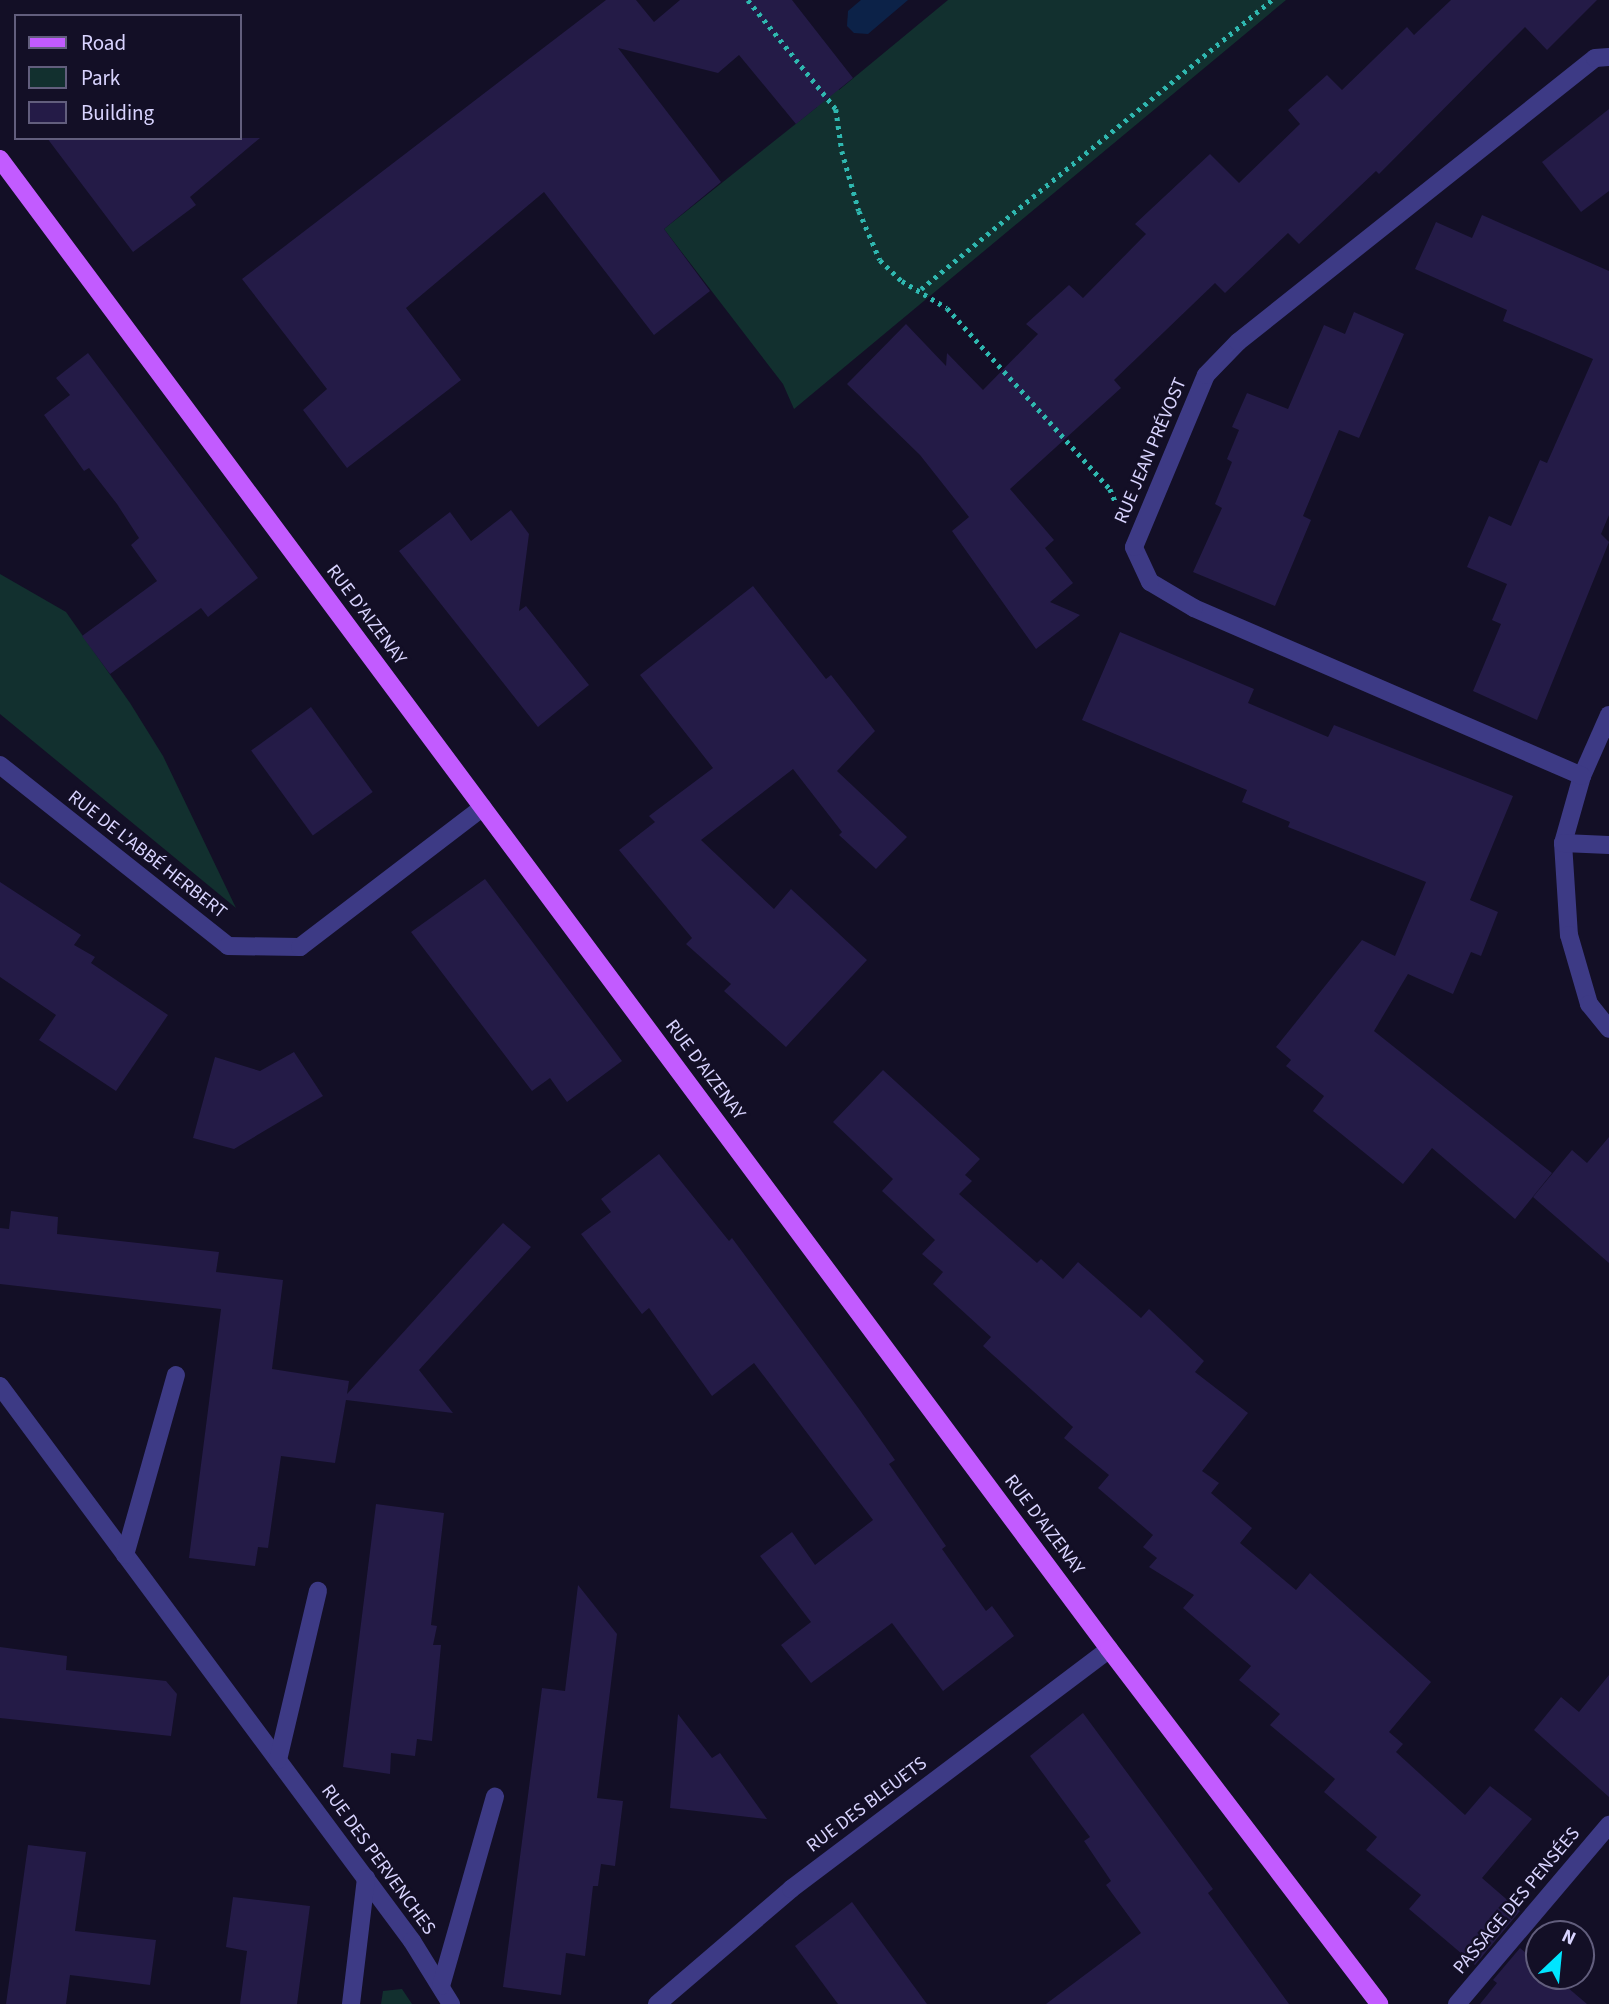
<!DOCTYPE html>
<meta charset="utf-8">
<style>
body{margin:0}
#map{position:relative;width:1609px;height:2004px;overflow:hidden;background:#130f26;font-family:"Source Sans 3",sans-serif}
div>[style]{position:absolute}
.green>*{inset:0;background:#12302f}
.water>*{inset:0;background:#0c2248}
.building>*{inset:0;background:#241b47;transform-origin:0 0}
.path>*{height:4.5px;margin-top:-2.25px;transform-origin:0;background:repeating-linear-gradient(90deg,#2fb8b0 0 3.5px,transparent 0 8.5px)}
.minor>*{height:18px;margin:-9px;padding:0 9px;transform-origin:9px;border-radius:9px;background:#3d3a85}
.major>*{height:18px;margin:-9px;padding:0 9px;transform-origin:9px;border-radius:9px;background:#c25bff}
span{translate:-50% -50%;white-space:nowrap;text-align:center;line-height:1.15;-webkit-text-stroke:5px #130f26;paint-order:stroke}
.street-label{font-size:19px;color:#d9d4ff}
.legend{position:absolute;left:14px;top:14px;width:228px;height:126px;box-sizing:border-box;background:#130f26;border:2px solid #625e7d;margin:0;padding:9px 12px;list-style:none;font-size:21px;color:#d9d4ff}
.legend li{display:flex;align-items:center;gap:14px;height:35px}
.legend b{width:35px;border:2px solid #625e7d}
.north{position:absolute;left:1525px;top:1920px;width:70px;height:70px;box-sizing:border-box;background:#130f26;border:2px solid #625e7d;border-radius:50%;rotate:26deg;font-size:19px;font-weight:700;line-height:28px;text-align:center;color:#d9d4ff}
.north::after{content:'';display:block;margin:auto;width:24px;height:32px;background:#00e5ff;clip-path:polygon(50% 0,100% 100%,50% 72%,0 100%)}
</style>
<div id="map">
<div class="green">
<i style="clip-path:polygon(727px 0,764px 0,839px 90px,948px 0,1286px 0,794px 409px,783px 384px,664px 229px,817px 107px)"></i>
<i style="clip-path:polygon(0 574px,66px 612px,130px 703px,163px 756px,236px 908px,0 714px)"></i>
<i style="clip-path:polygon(402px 1989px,412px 2004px,381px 2004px,383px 1991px)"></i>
</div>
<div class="water">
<i style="clip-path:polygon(861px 0,908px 0,868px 34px,854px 33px,847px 26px,848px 11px)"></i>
</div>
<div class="building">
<i style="clip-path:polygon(606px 0,636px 0,654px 22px,680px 0,792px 0,853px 78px,796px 124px,739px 55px,718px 73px,618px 48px,721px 182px,664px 229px,710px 291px,654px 335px,544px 192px,406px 308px,461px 380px,347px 468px,303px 410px,327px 389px,242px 279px)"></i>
<i style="clip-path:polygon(1451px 0,1597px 0,1547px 50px,1525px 27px,1379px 174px,1376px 171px,1299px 244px,1288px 233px,1225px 293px,1215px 283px,1114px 380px,1121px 388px,1010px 489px,1054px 540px,1045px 548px,1073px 583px,1050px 602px,1080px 615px,1036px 649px,952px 531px,969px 517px,920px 455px,847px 384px,906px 324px,946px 366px,947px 353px,983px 390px,1038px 334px,1026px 324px,1069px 285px,1083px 298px,1146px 234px,1135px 224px,1210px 154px,1239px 183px,1300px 124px,1288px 110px,1327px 75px,1342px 90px,1407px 27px,1414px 35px)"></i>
<i style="clip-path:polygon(1609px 109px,1609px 191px,1581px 212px,1542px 162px)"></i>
<i style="clip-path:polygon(47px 138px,260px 138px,190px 197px,196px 205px,133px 252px)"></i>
<i style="clip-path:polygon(1482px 215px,1609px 271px,1609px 515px,1601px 534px,1609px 542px,1537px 720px,1473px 691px,1501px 624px,1492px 620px,1507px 584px,1467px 567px,1489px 516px,1511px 526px,1540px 460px,1547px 463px,1593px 359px,1503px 321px,1507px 310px,1415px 269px,1436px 222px,1472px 238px)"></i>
<i style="clip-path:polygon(1354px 312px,1404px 334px,1359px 438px,1339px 430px,1303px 516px,1311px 520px,1275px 606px,1193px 572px,1222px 508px,1215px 504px,1232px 462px,1227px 459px,1239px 430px,1232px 427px,1247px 393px,1288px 409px,1324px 325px,1345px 334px)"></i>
<i style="clip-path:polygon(88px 353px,258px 578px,208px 617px,201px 608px,110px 674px,82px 636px,157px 581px,131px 545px,139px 538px,117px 504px,89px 468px,84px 471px,44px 415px,70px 395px,56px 378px)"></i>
<i style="clip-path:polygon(511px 510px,529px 534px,519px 611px,526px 606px,589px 685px,538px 727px,399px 551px,450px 512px,471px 541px)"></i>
<i style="clip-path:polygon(753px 586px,826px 679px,831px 675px,875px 731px,837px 771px,907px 837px,876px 869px,839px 835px,842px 832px,793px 769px,701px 840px,774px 909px,791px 889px,867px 960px,786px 1047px,724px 991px,731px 984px,686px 944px,692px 938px,619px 850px,655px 822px,649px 816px,713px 768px,640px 675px)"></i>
<i style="clip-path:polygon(1120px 632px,1254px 689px,1248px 703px,1328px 737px,1334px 725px,1513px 796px,1470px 900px,1498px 912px,1481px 956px,1471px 952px,1453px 994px,1408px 974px,1374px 1031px,1552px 1173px,1515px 1219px,1432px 1148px,1403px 1184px,1313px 1111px,1324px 1096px,1286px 1066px,1291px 1060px,1276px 1047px,1362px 940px,1395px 956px,1426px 882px,1288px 827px,1290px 822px,1242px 802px,1247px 790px,1082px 720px)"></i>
<i style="left:311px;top:707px;width:105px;height:74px;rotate:54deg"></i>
<i style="clip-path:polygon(485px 879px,622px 1061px,567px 1102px,550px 1078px,532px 1091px,411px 932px)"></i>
<i style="clip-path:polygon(0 882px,81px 935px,74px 945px,95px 957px,91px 963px,168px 1015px,116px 1091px,39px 1040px,56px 1015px,0 977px)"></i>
<i style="clip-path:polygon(294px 1052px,323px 1096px,234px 1149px,193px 1138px,215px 1057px,260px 1071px)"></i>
<i style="clip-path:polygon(883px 1070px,980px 1159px,965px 1175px,972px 1181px,959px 1194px,1037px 1263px,1041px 1259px,1063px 1279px,1078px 1262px,1141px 1318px,1149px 1309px,1204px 1361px,1195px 1372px,1248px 1413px,1202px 1471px,1219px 1483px,1211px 1493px,1252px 1528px,1240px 1543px,1296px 1590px,1310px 1573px,1431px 1682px,1389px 1732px,1403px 1744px,1396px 1752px,1465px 1815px,1490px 1786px,1532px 1819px,1482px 1878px,1520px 1911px,1475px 1965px,1409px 1909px,1421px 1895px,1366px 1850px,1377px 1837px,1324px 1792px,1335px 1779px,1270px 1725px,1280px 1714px,1239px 1680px,1251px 1666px,1183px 1608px,1194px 1595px,1149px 1567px,1157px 1558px,1143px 1547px,1153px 1535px,1098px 1488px,1109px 1475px,1064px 1438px,1073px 1427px,983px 1346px,991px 1337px,933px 1284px,943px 1272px,922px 1254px,935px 1240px,882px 1191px,893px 1179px,833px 1122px)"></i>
<i style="clip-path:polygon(1609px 1137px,1609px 1263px,1533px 1197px,1572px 1150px,1587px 1163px)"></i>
<i style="clip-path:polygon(659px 1154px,729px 1241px,732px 1238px,859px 1409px,895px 1460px,889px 1464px,946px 1546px,942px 1549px,986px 1611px,992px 1606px,1014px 1636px,943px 1691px,892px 1623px,811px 1683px,781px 1645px,811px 1622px,760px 1556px,792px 1532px,815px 1565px,873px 1520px,754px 1363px,712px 1396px,649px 1308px,642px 1314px,581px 1234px,611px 1212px,601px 1199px)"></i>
<i style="clip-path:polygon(11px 1211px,58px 1217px,57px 1234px,219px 1252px,216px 1272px,283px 1280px,272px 1369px,349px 1381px,347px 1394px,503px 1223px,531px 1247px,419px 1370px,453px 1413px,346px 1400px,335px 1463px,281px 1456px,268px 1548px,258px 1547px,255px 1566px,189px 1558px,221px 1309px,0 1284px,0 1228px,9px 1229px)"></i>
<i style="clip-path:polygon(376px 1504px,444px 1513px,431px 1625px,437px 1626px,433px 1645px,441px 1645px,432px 1741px,417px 1739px,415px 1756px,391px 1753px,390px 1774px,343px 1767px)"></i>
<i style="clip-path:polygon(578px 1585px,617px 1634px,597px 1798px,623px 1801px,615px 1866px,601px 1864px,598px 1886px,593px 1886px,585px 1956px,566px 1953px,561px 1995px,503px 1987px,542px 1688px,565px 1691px)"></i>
<i style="clip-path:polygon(0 1647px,67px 1656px,66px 1670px,166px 1681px,177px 1694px,171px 1736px,0 1718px)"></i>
<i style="clip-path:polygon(1609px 1675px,1609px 1797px,1534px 1730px,1561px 1697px,1579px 1712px)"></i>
<i style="clip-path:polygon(1083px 1713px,1213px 1889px,1208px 1893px,1289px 2004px,1046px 2004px,1141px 1933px,1106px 1885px,1111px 1881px,1084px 1841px,1090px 1837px,1030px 1756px)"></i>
<i style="clip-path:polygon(678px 1714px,712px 1758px,720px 1753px,767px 1819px,670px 1808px)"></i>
<i style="clip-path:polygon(28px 1845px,86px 1852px,75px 1931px,156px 1940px,150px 1985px,70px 1975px,66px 2004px,6px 2004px)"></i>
<i style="clip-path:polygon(233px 1897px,310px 1906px,297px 2004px,240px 2004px,247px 1951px,226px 1947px)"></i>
<i style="clip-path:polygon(852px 1902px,927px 2004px,838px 2004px,795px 1946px)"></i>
<i style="clip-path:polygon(1520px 1948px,1539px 1964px,1539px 1976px,1554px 1976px,1587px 2004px,1480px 2004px,1497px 1983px,1493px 1980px)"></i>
</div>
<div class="path">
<i style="left:748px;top:0;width:140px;rotate:51.1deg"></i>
<i style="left:836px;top:109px;width:42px;rotate:81.9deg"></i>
<i style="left:842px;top:151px;width:62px;rotate:74.2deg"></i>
<i style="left:859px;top:211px;width:53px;rotate:66.8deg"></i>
<i style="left:880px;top:260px;width:30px;rotate:44deg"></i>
<i style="left:902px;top:281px;width:52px;rotate:31deg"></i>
<i style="left:947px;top:308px;width:244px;rotate:48deg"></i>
<i style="left:1110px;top:489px;width:15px;rotate:67deg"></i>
<i style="left:921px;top:289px;width:455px;rotate:-39.5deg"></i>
</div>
<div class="minor">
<i style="left:1609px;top:715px;width:67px;rotate:113.9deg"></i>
<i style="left:1582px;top:776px;width:70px;rotate:105.8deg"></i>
<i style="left:1563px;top:843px;width:92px;rotate:86.3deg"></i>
<i style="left:1569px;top:935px;width:72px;rotate:73.8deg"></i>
<i style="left:1589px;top:1004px;width:32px;rotate:51deg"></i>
<i style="left:0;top:765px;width:291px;rotate:38.4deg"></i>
<i style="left:228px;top:946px;width:72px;rotate:0.8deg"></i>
<i style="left:300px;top:947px;width:230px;rotate:-37.4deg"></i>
<i style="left:1582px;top:776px;width:423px;rotate:-156.6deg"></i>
<i style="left:1194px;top:608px;width:51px;rotate:-149.4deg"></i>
<i style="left:1150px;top:582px;width:38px;rotate:-115deg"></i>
<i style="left:1134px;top:547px;width:186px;rotate:-67.3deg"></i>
<i style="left:1206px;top:375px;width:46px;rotate:-45.9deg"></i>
<i style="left:1238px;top:342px;width:456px;rotate:-38.5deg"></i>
<i style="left:1595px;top:58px;width:14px;rotate:-4deg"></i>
<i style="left:1563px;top:843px;width:46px;rotate:2.5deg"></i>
<i style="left:0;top:1386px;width:691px;rotate:53.41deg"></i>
<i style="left:412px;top:1941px;width:74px;rotate:58.2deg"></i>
<i style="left:125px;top:1555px;width:187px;rotate:-74.2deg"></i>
<i style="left:278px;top:1760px;width:174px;rotate:-76.7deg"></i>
<i style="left:441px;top:1986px;width:197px;rotate:-74.1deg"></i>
<i style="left:351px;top:2004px;width:127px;rotate:-83.2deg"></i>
<i style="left:657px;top:2004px;width:177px;rotate:-40.6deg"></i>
<i style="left:791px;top:1889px;width:398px;rotate:-37deg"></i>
<i style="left:1457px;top:2004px;width:235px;rotate:-49.7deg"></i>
</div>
<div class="major">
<i style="left:0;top:159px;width:1857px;rotate:53.34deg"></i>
<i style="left:1109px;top:1649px;width:446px;rotate:52.7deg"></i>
</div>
<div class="street-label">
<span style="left:1151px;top:451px;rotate:-67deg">RUE JEAN PRÉVOST</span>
<span style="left:366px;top:615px;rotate:53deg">RUE D'AIZENAY</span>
<span style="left:147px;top:855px;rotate:38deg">RUE DE L'ABBÉ HERBERT</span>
<span style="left:705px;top:1070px;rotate:53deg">RUE D'AIZENAY</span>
<span style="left:1044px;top:1525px;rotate:53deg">RUE D'AIZENAY</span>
<span style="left:867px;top:1805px;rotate:-37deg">RUE DES BLEUETS</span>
<span style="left:378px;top:1860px;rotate:54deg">RUE DES PERVENCHES</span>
<span style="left:1517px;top:1901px;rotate:-50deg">PASSAGE DES PENSÉES</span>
</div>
<ul class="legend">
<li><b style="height:9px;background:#c25bff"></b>Road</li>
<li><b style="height:19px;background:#12302f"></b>Park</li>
<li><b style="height:19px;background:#241b47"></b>Building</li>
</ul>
<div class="north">N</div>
</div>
